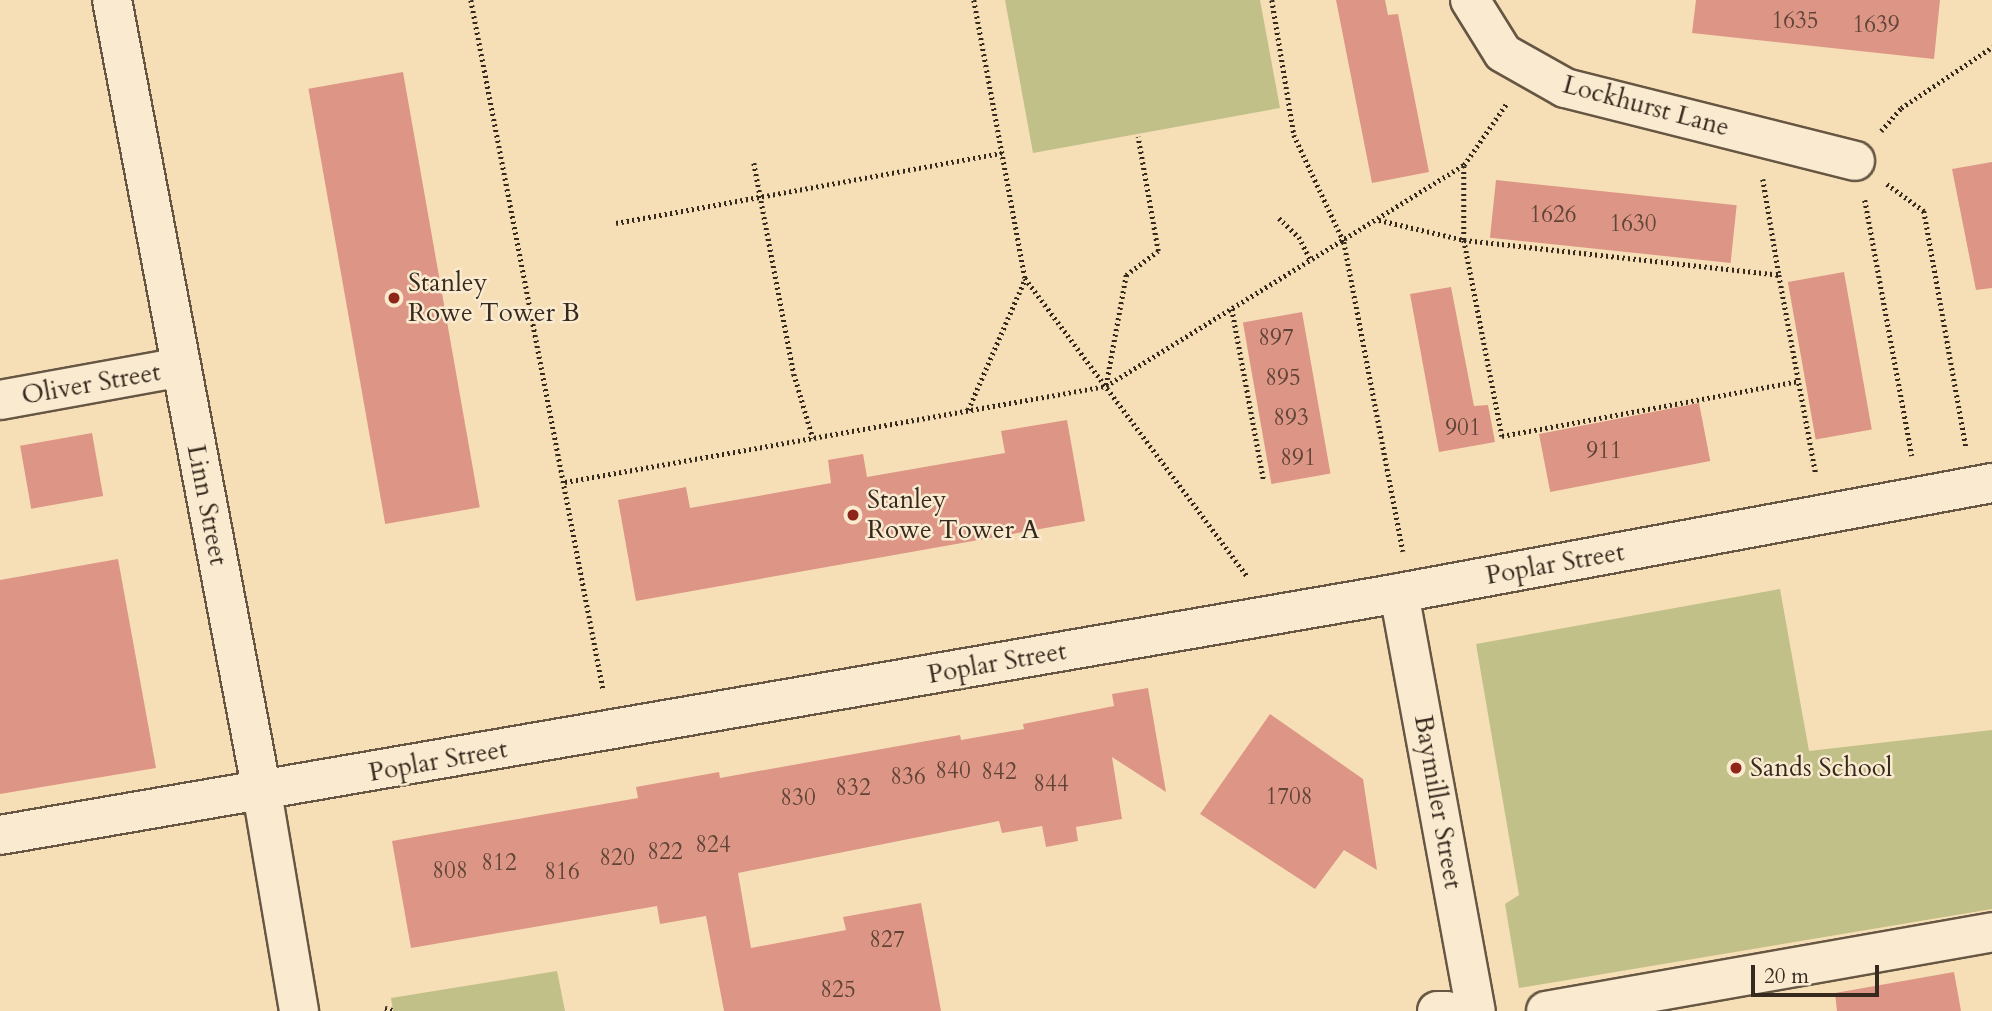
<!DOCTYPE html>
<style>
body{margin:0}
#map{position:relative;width:1992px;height:1011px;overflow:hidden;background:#f6dfb6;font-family:Cardo,serif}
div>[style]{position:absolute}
.green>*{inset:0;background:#c2c089}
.building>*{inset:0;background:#dd9686;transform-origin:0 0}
.path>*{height:4.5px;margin-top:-2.25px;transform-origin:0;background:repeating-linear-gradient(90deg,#36291d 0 2px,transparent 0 5.5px)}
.roads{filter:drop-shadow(2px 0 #665643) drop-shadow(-2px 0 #665643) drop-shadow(0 2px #665643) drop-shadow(0 -2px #665643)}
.minor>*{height:38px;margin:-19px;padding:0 19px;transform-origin:19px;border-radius:19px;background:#f9ead0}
.dots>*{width:19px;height:19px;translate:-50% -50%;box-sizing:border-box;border:4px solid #f9ead0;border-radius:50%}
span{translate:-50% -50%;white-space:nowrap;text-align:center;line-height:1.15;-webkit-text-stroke:5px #f9ead0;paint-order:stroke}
.number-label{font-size:23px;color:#604437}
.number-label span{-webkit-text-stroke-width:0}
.street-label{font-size:26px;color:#36291d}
.poi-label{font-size:26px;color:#36291d}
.left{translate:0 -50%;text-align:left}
.scale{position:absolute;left:1751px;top:965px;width:128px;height:32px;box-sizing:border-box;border:4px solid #36291d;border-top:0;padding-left:9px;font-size:21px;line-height:24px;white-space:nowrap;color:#36291d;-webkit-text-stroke:5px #f9ead0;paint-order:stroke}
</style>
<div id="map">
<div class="green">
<i style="clip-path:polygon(1005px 0,1260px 0,1280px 108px,1033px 153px)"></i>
<i style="clip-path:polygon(1780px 589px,1809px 751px,1992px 730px,1992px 909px,1519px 988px,1505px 904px,1519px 895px,1476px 644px)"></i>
<i style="clip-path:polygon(557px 971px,565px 1011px,393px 1011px,391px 998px)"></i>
</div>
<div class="building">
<i style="clip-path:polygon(1336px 0,1385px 0,1388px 15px,1398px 14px,1429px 172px,1372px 183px)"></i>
<i style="clip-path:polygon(1696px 0,1940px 0,1934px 59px,1692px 33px)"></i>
<i style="left:403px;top:72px;width:442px;height:96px;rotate:80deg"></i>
<i style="clip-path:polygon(1992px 162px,1992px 288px,1976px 290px,1952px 169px)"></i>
<i style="left:1496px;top:180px;width:242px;height:58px;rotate:6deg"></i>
<i style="left:1844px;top:272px;width:160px;height:57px;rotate:80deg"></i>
<i style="clip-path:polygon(1451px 287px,1474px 406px,1488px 405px,1495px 442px,1439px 452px,1410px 294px)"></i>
<i style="left:1302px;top:312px;width:164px;height:60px;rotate:80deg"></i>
<i style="left:1699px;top:403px;width:59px;height:163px;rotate:79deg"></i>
<i style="clip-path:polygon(1067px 420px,1085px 521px,636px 601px,618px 500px,686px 487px,690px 508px,831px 483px,828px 460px,863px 454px,867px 477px,1005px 453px,1001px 431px)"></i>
<i style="left:92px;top:433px;width:64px;height:73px;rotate:80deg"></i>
<i style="clip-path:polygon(118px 559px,156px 768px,0 794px,0 580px)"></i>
<i style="clip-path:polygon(1148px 688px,1166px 792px,1112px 757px,1122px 819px,1076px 827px,1078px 841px,1046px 847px,1042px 826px,1002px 833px,999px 821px,738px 873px,751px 948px,846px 930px,843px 917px,921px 903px,941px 1011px,724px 1011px,706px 916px,660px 924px,657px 906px,411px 948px,392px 841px,638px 798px,636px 787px,719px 772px,720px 778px,960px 735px,961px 740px,1024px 729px,1023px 724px,1114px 706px,1112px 694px)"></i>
<i style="clip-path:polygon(1270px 714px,1363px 779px,1377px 870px,1344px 850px,1315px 889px,1200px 814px)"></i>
<i style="clip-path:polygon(1954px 972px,1961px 1011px,1837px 1011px,1835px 993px)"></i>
</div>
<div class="path">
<i style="left:471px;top:0;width:702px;rotate:79.15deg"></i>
<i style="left:974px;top:0;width:283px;rotate:79.6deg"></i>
<i style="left:1025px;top:278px;width:373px;rotate:53.3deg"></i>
<i style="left:1272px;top:0;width:137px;rotate:80.7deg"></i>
<i style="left:1294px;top:135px;width:118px;rotate:65deg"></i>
<i style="left:1344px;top:242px;width:315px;rotate:79.2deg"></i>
<i style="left:1881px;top:131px;width:30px;rotate:-49deg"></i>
<i style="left:1901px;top:108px;width:110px;rotate:-33.8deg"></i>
<i style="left:754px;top:163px;width:215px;rotate:79.3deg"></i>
<i style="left:794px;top:374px;width:67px;rotate:73.5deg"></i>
<i style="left:1464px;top:166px;width:74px;rotate:90deg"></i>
<i style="left:1464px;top:240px;width:200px;rotate:79deg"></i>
<i style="left:1502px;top:436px;width:301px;rotate:-10.5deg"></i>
<i style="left:1763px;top:179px;width:97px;rotate:80.5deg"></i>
<i style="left:1887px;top:184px;width:46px;rotate:36.1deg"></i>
<i style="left:1924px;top:211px;width:240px;rotate:79.9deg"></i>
<i style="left:1865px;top:200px;width:260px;rotate:79.6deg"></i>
<i style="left:1279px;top:218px;width:28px;rotate:44deg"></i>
<i style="left:1299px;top:237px;width:27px;rotate:63deg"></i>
<i style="left:1379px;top:220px;width:87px;rotate:13.2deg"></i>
<i style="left:1464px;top:240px;width:317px;rotate:6.3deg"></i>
<i style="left:1779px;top:275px;width:203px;rotate:79.5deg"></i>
<i style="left:616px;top:223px;width:392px;rotate:-10.3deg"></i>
<i style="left:1232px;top:309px;width:175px;rotate:79.5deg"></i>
<i style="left:1106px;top:385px;width:112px;rotate:-79.7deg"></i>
<i style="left:1126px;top:275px;width:40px;rotate:-37deg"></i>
<i style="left:1158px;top:251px;width:116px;rotate:-100deg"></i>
<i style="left:968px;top:410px;width:143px;rotate:-66.5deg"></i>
<i style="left:565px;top:482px;width:549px;rotate:-10.06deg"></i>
<i style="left:1106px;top:386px;width:421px;rotate:-31.7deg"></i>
<i style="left:1464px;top:165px;width:75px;rotate:-55.3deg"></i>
<i style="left:385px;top:1008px;width:11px;rotate:15deg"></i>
</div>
<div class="roads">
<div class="minor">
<i style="left:112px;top:0;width:806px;rotate:79.28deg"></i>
<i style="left:262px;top:792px;width:222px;rotate:80.4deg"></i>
<i style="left:1470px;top:0;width:62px;rotate:58.1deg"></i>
<i style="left:1503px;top:53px;width:71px;rotate:29.4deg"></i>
<i style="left:1565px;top:88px;width:299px;rotate:14.1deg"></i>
<i style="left:0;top:400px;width:184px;rotate:-10.3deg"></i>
<i style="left:1399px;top:593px;width:425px;rotate:79.6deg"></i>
<i style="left:0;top:835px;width:1420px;rotate:-9.81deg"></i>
<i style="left:1399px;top:593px;width:603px;rotate:-10.51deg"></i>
<i style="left:1437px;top:1011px;width:10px"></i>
<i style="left:1546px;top:1011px;width:453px;rotate:-10deg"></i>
</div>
</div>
<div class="dots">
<i style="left:394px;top:298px;background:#8f2418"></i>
<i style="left:853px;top:515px;background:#8f2418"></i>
<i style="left:1736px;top:768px;background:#8f2418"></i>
</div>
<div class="number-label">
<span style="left:1795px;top:21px">1635</span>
<span style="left:1876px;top:25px">1639</span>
<span style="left:1553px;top:215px">1626</span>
<span style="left:1633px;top:224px">1630</span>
<span style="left:1276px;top:338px">897</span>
<span style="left:1283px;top:378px">895</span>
<span style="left:1291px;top:418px">893</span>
<span style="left:1463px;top:428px">901</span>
<span style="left:1604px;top:451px">911</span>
<span style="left:1298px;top:458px">891</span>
<span style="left:953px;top:771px">840</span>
<span style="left:999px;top:772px">842</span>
<span style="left:908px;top:777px">836</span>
<span style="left:1051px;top:784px">844</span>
<span style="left:853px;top:788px">832</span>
<span style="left:1289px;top:797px">1708</span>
<span style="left:798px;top:798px">830</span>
<span style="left:713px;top:845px">824</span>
<span style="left:665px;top:852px">822</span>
<span style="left:617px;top:858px">820</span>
<span style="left:499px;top:863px">812</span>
<span style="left:450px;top:871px">808</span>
<span style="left:562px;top:872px">816</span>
<span style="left:887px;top:940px">827</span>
<span style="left:838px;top:990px">825</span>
</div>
<div class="street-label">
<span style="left:1646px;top:106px;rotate:15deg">Lockhurst Lane</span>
<span style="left:91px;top:384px;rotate:-10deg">Oliver Street</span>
<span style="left:207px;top:505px;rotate:79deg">Linn Street</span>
<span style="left:1555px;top:564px;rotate:-10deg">Poplar Street</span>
<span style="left:997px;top:663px;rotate:-10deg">Poplar Street</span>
<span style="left:438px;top:761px;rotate:-10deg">Poplar Street</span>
<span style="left:1438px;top:802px;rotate:80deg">Baymiller Street</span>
</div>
<div class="poi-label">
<span class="left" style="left:408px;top:298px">Stanley<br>Rowe Tower B</span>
<span class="left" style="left:867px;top:515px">Stanley<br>Rowe Tower A</span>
<span class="left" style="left:1750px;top:768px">Sands School</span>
</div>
<div class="scale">20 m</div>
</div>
